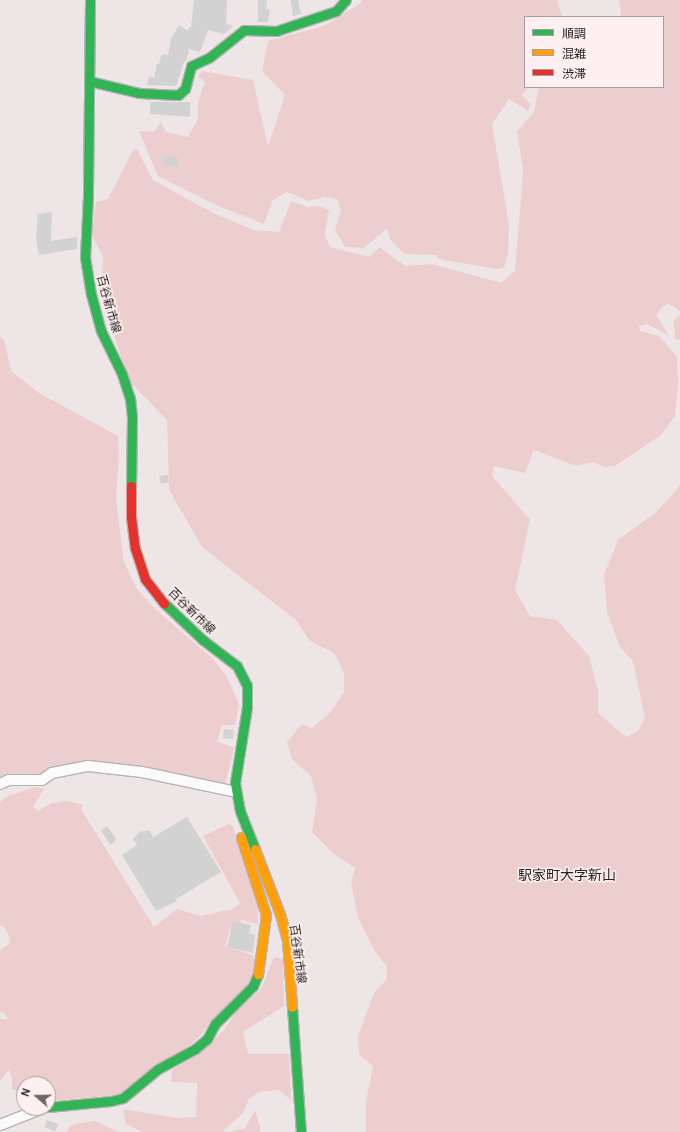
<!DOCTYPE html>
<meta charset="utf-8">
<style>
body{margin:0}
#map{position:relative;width:680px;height:1132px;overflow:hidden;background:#eee6e6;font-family:Cabin,"Noto Sans JP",sans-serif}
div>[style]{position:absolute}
.green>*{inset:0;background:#edcecf}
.building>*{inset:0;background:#d3d2d2;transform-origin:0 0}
.roads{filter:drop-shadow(1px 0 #b8b2b2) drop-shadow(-1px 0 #b8b2b2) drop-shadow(0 1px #b8b2b2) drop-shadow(0 -1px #b8b2b2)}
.street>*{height:10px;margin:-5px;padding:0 5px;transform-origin:5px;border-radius:5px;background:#fcfbfb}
.fast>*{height:9px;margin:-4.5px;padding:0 4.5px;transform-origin:4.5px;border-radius:4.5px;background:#30b455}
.slow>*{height:9px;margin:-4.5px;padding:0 4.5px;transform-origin:4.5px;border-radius:4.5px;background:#ff9f0a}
.jam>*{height:9px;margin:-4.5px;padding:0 4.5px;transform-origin:4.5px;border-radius:4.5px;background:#e5322d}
span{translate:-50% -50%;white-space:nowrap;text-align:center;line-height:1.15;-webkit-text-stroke:3px #fef0f0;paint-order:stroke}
.street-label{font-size:12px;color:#282323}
.quarter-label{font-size:14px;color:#282323}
.legend{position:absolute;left:524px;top:16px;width:140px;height:72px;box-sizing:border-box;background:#fef0f0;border:1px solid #a89e9e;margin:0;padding:5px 7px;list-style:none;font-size:12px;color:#282323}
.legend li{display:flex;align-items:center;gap:8px;height:20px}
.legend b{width:20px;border:1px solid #a89e9e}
.north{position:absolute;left:16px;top:1076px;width:40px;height:40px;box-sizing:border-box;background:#fef0f0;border:1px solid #a89e9e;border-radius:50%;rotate:290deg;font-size:11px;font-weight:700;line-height:16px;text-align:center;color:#282323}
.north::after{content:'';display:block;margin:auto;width:14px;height:18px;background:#6d6767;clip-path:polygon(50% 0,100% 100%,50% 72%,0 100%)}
</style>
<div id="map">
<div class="green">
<i style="clip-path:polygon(362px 0,557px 0,562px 17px,525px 17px,525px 87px,529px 87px,522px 95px,531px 104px,528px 111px,509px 99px,492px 124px,509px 225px,508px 253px,504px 268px,496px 269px,438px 259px,437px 255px,404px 254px,390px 239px,387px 228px,364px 248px,345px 247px,335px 230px,341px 210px,337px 199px,324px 197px,309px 201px,287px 192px,273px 200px,264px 224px,218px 206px,158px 176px,139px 131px,154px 132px,161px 122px,166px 132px,188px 137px,198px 119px,198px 101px,205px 82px,198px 76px,202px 71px,253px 80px,268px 146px,285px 95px,262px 71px,268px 41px,324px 26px,361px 3px)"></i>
<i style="clip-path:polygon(619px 0,680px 0,680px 311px,667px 303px,656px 314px,668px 335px,647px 324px,639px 326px,640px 331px,659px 336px,677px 357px,678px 385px,675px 416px,661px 435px,615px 466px,604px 467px,593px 462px,576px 466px,534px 450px,525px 473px,494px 466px,492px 476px,530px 520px,515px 590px,530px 616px,557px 620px,589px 656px,598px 691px,598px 713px,626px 737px,638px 731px,645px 718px,633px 661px,620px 647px,607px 612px,604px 575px,618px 540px,655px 513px,680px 486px,680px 1132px,366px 1132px,366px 1102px,373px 1066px,359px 1054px,358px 1036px,374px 993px,387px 979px,387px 967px,374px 950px,358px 917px,351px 883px,355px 868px,334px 854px,312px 832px,317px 799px,311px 776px,292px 759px,287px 742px,302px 724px,312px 728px,330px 713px,344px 692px,344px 673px,335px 654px,309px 640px,296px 620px,202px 547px,169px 490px,167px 420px,129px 381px,99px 290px,102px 278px,103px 256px,92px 236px,96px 202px,108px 199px,133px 150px,137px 149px,153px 180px,213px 213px,254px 230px,279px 232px,291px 201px,307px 207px,319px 206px,329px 210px,325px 235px,330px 247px,369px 257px,380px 247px,405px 266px,432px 264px,501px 283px,515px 271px,523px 171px,517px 131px,534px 112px,539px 88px,538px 87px,663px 87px,663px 17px,620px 17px,621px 11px)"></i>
<i style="clip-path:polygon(680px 315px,680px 340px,675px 339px,674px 320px)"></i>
<i style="clip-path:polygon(0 337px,4px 340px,11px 371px,39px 393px,118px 436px,119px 453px,116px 498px,124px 562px,137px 589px,155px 609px,213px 659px,227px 677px,239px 704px,235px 725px,222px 725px,217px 741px,234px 748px,225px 785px,115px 768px,0 777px)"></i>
<i style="clip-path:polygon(35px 787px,44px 789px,33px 807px,38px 811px,52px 803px,67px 801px,83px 805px,81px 809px,154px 927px,177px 909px,201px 916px,233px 909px,240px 903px,203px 836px,229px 824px,233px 826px,258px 909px,258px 924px,242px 920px,230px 929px,225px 946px,252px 955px,259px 962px,247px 991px,210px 1024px,197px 1039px,128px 1094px,48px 1101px,48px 1084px,24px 1084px,24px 1091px,12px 1090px,12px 1077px,9px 1070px,0 1080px,0 1019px,8px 1019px,4px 1013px,0 1012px,0 950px,10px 943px,9px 936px,3px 926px,0 926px,0 802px,6px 797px)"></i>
<i style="clip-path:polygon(274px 957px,283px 959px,284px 1006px,243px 1032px,248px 1054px,289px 1054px,291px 1100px,279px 1090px,258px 1092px,249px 1099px,243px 1113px,223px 1131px,227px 1132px,143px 1132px,126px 1124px,123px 1109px,178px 1118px,196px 1117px,197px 1083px,171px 1082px,172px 1070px,198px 1055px,225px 1029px,236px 1012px,261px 989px)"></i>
<i style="clip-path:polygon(255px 1110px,260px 1126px,260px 1132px,228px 1132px,245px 1128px)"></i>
<i style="clip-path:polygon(95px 1121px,118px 1132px,67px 1132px,71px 1125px)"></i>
</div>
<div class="building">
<i style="clip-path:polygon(194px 0,227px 0,226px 24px,233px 26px,232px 27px,224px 34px,208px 30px,200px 52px,189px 49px,187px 59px,183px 64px,177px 84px,175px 86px,147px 85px,149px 77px,154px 78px,157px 64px,159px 64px,161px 56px,163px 54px,168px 55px,171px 39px,179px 25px,188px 31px,189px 27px,191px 27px)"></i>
<i style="clip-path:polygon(258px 0,267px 0,266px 9px,270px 9px,268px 22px,258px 22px)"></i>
<i style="clip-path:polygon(291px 0,298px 0,301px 14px,293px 16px)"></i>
<i style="clip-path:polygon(150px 102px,190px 102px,190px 117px,150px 114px)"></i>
<i style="left:164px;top:156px;width:15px;height:9px;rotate:8deg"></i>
<i style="clip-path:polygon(52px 212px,51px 241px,77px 237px,77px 249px,39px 255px,36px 239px,38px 214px)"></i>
<i style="clip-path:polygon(168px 475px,169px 482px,161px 484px,159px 476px)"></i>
<i style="left:224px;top:729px;width:10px;height:9px;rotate:6deg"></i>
<i style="clip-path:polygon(187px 817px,221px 872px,176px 899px,177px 901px,156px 911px,122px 855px,137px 845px,133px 839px,139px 832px,149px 830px,153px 837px)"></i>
<i style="clip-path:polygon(107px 826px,117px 840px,110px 845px,101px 830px)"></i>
<i style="clip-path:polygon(233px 921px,251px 925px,249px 933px,255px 935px,253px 953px,227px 947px)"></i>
<i style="left:47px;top:1120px;width:12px;height:8px;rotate:20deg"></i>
</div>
<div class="roads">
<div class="street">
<i style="left:0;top:784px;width:10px;rotate:-24deg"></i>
<i style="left:9px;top:780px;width:33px"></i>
<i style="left:42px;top:780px;width:12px;rotate:-35deg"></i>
<i style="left:52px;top:773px;width:37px;rotate:-11deg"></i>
<i style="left:88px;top:766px;width:54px;rotate:6.3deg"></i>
<i style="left:142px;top:772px;width:96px;rotate:12deg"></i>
<i style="left:0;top:1125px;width:46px;rotate:-21.6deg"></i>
</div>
<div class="fast">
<i style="left:90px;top:0;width:196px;rotate:90.6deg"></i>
<i style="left:88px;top:196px;width:61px;rotate:92.8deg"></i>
<i style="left:85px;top:257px;width:37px;rotate:81deg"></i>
<i style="left:91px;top:294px;width:38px;rotate:75deg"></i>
<i style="left:101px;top:331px;width:48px;rotate:64deg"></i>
<i style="left:122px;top:374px;width:25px;rotate:72deg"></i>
<i style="left:130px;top:398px;width:19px;rotate:84deg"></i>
<i style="left:132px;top:417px;width:69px;rotate:90.8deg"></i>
<i style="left:89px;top:81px;width:51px;rotate:13.5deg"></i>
<i style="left:139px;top:93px;width:39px;rotate:3deg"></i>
<i style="left:178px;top:95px;width:9px;rotate:-41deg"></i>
<i style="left:185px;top:89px;width:24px;rotate:-75deg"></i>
<i style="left:191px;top:66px;width:21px;rotate:-25deg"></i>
<i style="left:210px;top:57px;width:43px;rotate:-38.5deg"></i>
<i style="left:244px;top:30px;width:32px;rotate:2deg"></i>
<i style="left:276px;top:31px;width:63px;rotate:-18.4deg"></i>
<i style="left:336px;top:11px;width:15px;rotate:-48deg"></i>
<i style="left:164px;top:603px;width:54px;rotate:43.5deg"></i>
<i style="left:203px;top:640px;width:43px;rotate:37.4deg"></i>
<i style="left:237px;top:666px;width:22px;rotate:63deg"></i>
<i style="left:247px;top:686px;width:21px;rotate:90deg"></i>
<i style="left:247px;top:707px;width:77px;rotate:99deg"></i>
<i style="left:235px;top:783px;width:28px;rotate:80deg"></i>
<i style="left:240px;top:811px;width:41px;rotate:68.5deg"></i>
<i style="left:292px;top:1007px;width:125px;rotate:85.9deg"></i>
<i style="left:48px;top:1107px;width:63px;rotate:-5.4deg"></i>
<i style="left:111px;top:1101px;width:12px;rotate:-14deg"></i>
<i style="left:123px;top:1098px;width:45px;rotate:-39.6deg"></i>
<i style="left:158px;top:1069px;width:42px;rotate:-28.4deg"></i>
<i style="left:195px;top:1049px;width:16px;rotate:-40deg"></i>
<i style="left:207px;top:1039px;width:17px;rotate:-62deg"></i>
<i style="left:215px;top:1024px;width:54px;rotate:-45deg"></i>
<i style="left:253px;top:986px;width:13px;rotate:-67deg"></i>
</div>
<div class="slow">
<i style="left:241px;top:837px;width:82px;rotate:72.2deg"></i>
<i style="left:266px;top:915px;width:60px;rotate:97.7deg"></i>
<i style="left:255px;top:849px;width:70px;rotate:69deg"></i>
<i style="left:280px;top:914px;width:27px;rotate:75deg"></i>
<i style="left:287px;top:940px;width:67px;rotate:85.7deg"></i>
</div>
<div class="jam">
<i style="left:131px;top:486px;width:31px;rotate:90deg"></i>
<i style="left:131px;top:517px;width:31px;rotate:83deg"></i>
<i style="left:135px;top:548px;width:33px;rotate:72deg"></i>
<i style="left:145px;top:579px;width:31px;rotate:52deg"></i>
</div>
</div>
<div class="street-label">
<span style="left:109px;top:304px;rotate:74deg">百谷新市線</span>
<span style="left:192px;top:611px;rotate:44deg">百谷新市線</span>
<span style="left:298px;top:954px;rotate:82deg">百谷新市線</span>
</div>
<div class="quarter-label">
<span style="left:567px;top:875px">駅家町大字新山</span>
</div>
<ul class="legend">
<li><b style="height:5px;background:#30b455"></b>順調</li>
<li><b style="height:5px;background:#ff9f0a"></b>混雑</li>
<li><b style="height:5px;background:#e5322d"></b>渋滞</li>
</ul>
<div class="north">N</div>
</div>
